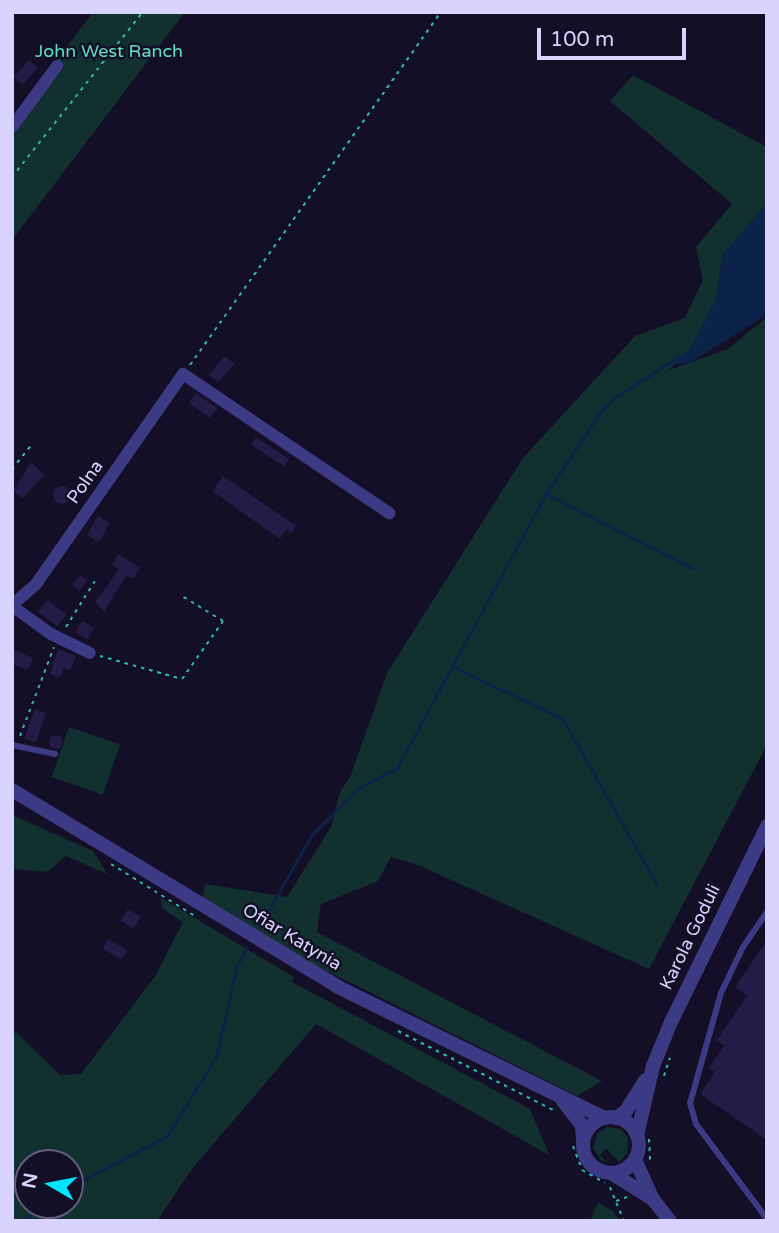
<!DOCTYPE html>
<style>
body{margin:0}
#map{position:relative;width:779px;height:1233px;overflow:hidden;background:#130f26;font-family:"Varela Round",sans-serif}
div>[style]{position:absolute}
.green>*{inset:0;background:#12302f;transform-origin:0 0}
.water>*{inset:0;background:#0c2248}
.stream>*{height:2.5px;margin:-1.25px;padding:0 1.25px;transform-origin:1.25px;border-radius:1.25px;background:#0c2248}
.building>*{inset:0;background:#241b47;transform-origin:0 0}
.round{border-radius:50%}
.path>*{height:2px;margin-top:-1px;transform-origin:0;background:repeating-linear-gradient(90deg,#2fb8b0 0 3.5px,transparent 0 8.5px)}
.service>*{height:6px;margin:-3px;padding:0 3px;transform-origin:3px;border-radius:3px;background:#3d3a85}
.minor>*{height:12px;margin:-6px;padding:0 6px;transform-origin:6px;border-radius:6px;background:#3d3a85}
.tertiary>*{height:14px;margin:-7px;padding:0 7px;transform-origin:7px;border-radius:7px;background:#3d3a85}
.tertiary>.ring{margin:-7px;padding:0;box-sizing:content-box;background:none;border:14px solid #3d3a85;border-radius:50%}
span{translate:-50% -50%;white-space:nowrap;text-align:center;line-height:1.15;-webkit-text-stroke:5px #130f26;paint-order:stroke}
.park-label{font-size:18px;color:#5fe0c0}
.street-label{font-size:18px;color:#d9d4ff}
.frame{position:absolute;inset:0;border:14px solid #d9d4ff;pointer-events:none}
.north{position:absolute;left:14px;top:1149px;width:70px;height:70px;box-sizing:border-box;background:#130f26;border:2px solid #625e7d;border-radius:50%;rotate:280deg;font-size:19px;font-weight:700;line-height:28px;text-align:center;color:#d9d4ff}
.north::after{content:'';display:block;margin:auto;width:24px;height:32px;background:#00e5ff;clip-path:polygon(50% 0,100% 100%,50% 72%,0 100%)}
.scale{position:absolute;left:537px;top:28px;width:149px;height:32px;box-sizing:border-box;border:4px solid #d9d4ff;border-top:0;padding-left:9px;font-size:21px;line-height:24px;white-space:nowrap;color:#d9d4ff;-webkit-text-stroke:5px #130f26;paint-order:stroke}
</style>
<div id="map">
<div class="green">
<i style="clip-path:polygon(93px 12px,185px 12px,12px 240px,12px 136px,64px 67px,56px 61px)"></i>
<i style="clip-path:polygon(633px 75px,767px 147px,767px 203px,722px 256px,717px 296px,710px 314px,690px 349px,669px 370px,728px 349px,767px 317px,767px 745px,649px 969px,418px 865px,391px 857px,378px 881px,321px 904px,317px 932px,602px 1081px,577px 1096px,305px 960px,202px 901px,205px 884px,287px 897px,331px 827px,340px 792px,350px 777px,387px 673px,523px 458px,635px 336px,685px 318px,703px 280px,696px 247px,732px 204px,610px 101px)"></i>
<i style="left:69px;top:727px;width:54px;height:53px;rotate:19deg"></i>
<i style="clip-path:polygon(12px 815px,93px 851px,107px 874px,66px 856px,47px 872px,12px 869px)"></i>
<i style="clip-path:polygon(evenodd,161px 898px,294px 977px,292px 982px,530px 1109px,549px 1155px,316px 1024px,192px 1169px,157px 1221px,12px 1221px,12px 1036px,16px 1032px,60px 1075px,81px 1074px,156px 975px,183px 922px,162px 908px,161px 898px,28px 1163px,70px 1163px,70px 1205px,28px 1205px,28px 1163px)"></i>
<i style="clip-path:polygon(607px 1127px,621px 1129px,628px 1138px,627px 1154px,619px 1162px,606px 1148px,600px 1155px,607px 1163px,601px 1160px,593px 1148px,597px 1134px)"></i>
<i style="clip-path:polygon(598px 1202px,613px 1211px,620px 1221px,590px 1221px)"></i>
</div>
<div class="water">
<i style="clip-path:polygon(767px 203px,767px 315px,691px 362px,676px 365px,677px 357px,690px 349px,717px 296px,722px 256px)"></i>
</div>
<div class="stream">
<i style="left:547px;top:494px;width:165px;rotate:27deg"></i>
<i style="left:452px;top:666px;width:123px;rotate:25.5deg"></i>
<i style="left:563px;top:719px;width:190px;rotate:60.3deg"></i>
<i style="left:259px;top:927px;width:105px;rotate:-60.3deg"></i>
<i style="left:311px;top:836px;width:68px;rotate:-45deg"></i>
<i style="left:359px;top:788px;width:43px;rotate:-27.8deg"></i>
<i style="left:397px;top:768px;width:312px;rotate:-61.5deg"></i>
<i style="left:546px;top:494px;width:95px;rotate:-56.6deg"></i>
<i style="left:598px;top:415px;width:22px;rotate:-47deg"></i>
<i style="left:613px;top:399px;width:77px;rotate:-32.9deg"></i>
<i style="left:70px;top:1187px;width:110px;rotate:-27.7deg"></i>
<i style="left:167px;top:1136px;width:93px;rotate:-58.2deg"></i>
<i style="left:216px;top:1057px;width:93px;rotate:-77deg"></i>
<i style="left:237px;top:966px;width:21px;rotate:-62deg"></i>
<i style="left:22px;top:1221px;width:26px;rotate:-39deg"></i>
</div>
<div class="building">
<i style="left:29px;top:60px;width:12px;height:23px;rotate:42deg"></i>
<i style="clip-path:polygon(224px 356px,235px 364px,218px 382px,209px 375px)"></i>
<i style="left:196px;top:393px;width:26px;height:12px;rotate:36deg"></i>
<i style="left:256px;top:437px;width:40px;height:9px;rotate:34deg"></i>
<i style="clip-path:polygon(31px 462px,44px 475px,23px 498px,13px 491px)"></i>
<i style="clip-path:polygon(223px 476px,296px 526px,291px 533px,286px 529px,280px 539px,212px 491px)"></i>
<i class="round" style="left:53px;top:486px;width:18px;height:18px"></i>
<i style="left:98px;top:516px;width:14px;height:22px;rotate:30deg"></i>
<i style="clip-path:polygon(118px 554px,140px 568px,133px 579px,126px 576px,104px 612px,95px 602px,119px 569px,112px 565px)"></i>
<i style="left:80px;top:575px;width:9px;height:13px;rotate:36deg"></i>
<i style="left:47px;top:600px;width:24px;height:15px;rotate:36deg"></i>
<i style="left:82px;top:621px;width:14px;height:13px;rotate:30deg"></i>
<i style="clip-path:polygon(12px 649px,33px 658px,28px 670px,12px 664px)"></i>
<i style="clip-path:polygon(58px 649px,76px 656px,70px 670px,64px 668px,60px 678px,50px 674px)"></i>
<i style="left:35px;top:709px;width:12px;height:31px;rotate:20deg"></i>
<i class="round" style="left:49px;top:735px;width:14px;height:14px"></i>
<i style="left:128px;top:909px;width:15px;height:14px;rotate:32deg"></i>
<i style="left:108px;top:939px;width:22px;height:11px;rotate:30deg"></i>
<i style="clip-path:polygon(767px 940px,767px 1140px,700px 1094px,715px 1072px,709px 1068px,724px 1045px,716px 1041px,747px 996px,735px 987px)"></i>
</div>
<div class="path">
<i style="left:12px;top:177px;width:211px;rotate:-51.6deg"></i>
<i style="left:190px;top:365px;width:433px;rotate:-54.6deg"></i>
<i style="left:12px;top:469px;width:32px;rotate:-51deg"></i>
<i style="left:66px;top:627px;width:54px;rotate:-57.8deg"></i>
<i style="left:100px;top:656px;width:85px;rotate:15.7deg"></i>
<i style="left:182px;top:679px;width:71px;rotate:-54.7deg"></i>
<i style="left:223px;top:621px;width:48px;rotate:-148.6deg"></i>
<i style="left:20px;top:736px;width:95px;rotate:-69.1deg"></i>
<i style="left:111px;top:864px;width:102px;rotate:31.8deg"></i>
<i style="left:398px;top:1031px;width:176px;rotate:27deg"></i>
<i style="left:664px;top:1076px;width:19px;rotate:-72deg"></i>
<i style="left:649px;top:1139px;width:22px;rotate:87deg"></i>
<i style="left:573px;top:1146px;width:26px;rotate:69deg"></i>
<i style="left:582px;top:1170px;width:26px;rotate:29deg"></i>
<i style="left:610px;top:1187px;width:37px;rotate:68deg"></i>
<i style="left:616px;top:1201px;width:12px;rotate:-20deg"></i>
</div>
<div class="service">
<i style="left:12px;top:745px;width:44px;rotate:11.8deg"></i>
<i style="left:767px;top:912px;width:42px;rotate:124.4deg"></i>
<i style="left:743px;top:947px;width:51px;rotate:115.6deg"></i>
<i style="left:721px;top:993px;width:114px;rotate:105.7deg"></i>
<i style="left:690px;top:1103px;width:22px;rotate:74deg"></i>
<i style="left:696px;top:1124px;width:119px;rotate:53.2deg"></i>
</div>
<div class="minor">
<i style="left:12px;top:127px;width:76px;rotate:-53.6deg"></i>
<i style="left:12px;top:605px;width:32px;rotate:-41deg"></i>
<i style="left:36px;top:584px;width:256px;rotate:-55deg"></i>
<i style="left:183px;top:374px;width:249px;rotate:34deg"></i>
<i style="left:12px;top:606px;width:48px;rotate:35.7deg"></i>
<i style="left:51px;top:634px;width:43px;rotate:26deg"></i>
</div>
<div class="tertiary">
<i style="left:12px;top:790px;width:381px;rotate:31.1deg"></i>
<i style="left:338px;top:987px;width:297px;rotate:26.2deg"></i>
<i style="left:563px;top:1101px;width:31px;rotate:52deg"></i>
<i style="left:582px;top:1125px;width:14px;rotate:86deg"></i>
<i class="ring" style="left:583px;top:1117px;width:42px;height:42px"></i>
<i style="left:616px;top:1118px;width:12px;rotate:-35deg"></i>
<i style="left:626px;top:1111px;width:36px;rotate:-58deg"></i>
<i style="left:637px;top:1135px;width:71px;rotate:-76.9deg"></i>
<i style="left:653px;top:1066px;width:48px;rotate:-67.8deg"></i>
<i style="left:671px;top:1022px;width:218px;rotate:-63.9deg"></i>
<i style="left:635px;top:1159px;width:43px;rotate:66.4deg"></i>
<i style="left:652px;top:1198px;width:29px;rotate:52deg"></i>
<i style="left:613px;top:1174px;width:45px;rotate:32.3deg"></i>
</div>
<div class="park-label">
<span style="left:109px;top:51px">John West Ranch</span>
</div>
<div class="street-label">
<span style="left:85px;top:482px;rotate:-55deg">Polna</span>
<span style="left:292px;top:937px;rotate:31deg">Ofiar Katynia</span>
<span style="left:690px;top:937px;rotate:-64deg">Karola Goduli</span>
</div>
<div class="frame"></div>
<div class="north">N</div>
<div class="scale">100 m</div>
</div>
